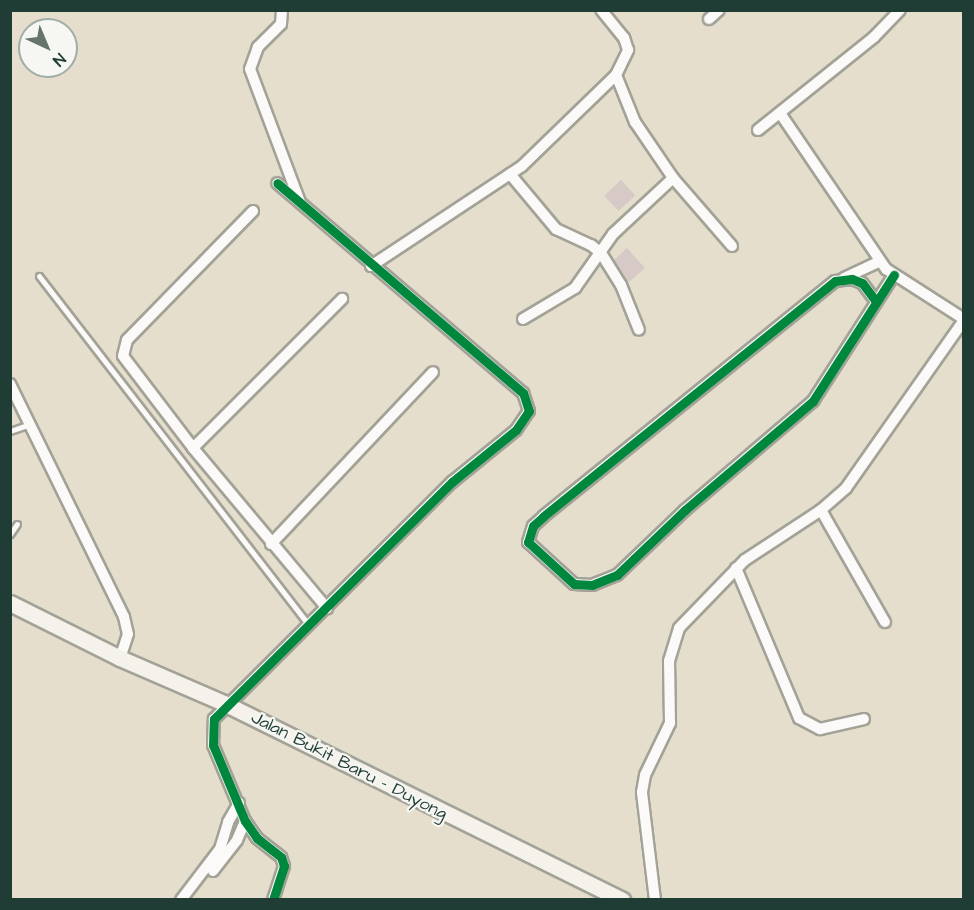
<!DOCTYPE html>
<style>
body{margin:0}
#map{position:relative;width:974px;height:910px;overflow:hidden;background:#e5decd;font-family:"Architects Daughter",sans-serif}
div>[style]{position:absolute}
.building>*{inset:0;background:#d6c9c6;transform-origin:0 0}
.roads{filter:drop-shadow(2px 0 #a2a297) drop-shadow(-2px 0 #a2a297) drop-shadow(0 2px #a2a297) drop-shadow(0 -2px #a2a297)}
.service>*{height:5px;margin:-2.5px;padding:0 2.5px;transform-origin:2.5px;border-radius:2.5px;background:#fbfaf8}
.minor>*{height:10px;margin:-5px;padding:0 5px;transform-origin:5px;border-radius:5px;background:#fbfaf8}
.secondary>*{height:15px;margin:-7.5px;padding:0 7.5px;transform-origin:7.5px;border-radius:7.5px;background:#f5f2ec}
.cycleway>*{height:9px;margin:-4.5px;padding:0 4.5px;transform-origin:4.5px;border-radius:4.5px;background:#00873e}
span{translate:-50% -50%;white-space:nowrap;text-align:center;line-height:1.15;-webkit-text-stroke:4.5px #f6f6f2;paint-order:stroke}
.street-label{font-size:18px;color:#1f3d34}
.frame{position:absolute;inset:0;border:12px solid #1f3d34;pointer-events:none}
.north{position:absolute;left:18px;top:18px;width:60px;height:60px;box-sizing:border-box;background:#f6f6f2;border:2px solid #a0aca6;border-radius:50%;rotate:136deg;font-size:16px;font-weight:700;line-height:24px;text-align:center;color:#1f3d34}
.north::after{content:'';display:block;margin:auto;width:21px;height:27px;background:#64756a;clip-path:polygon(50% 0,100% 100%,50% 72%,0 100%)}
</style>
<div id="map">
<div class="building">
<i style="left:621px;top:180px;width:21px;height:23px;rotate:47deg"></i>
<i style="clip-path:polygon(627px 248px,645px 268px,629px 282px,614px 260px)"></i>
</div>
<div class="roads">
<div class="service">
<i style="left:39px;top:276px;width:440px;rotate:52.3deg"></i>
<i style="left:10px;top:431px;width:21px;rotate:-19deg"></i>
<i style="left:10px;top:534px;width:12px;rotate:-55deg"></i>
</div>
<div class="minor">
<i style="left:282px;top:10px;width:14px;rotate:94deg"></i>
<i style="left:281px;top:24px;width:33px;rotate:135deg"></i>
<i style="left:258px;top:47px;width:23px;rotate:110deg"></i>
<i style="left:250px;top:69px;width:142px;rotate:69.4deg"></i>
<i style="left:709px;top:19px;width:13px;rotate:-42deg"></i>
<i style="left:616px;top:75px;width:51px;rotate:68deg"></i>
<i style="left:635px;top:122px;width:68px;rotate:55.8deg"></i>
<i style="left:673px;top:178px;width:90px;rotate:49.1deg"></i>
<i style="left:780px;top:113px;width:189px;rotate:55.8deg"></i>
<i style="left:886px;top:269px;width:93px;rotate:32.7deg"></i>
<i style="left:758px;top:130px;width:149px;rotate:-38.7deg"></i>
<i style="left:874px;top:37px;width:37px;rotate:-46deg"></i>
<i style="left:510px;top:174px;width:72px;rotate:50.1deg"></i>
<i style="left:556px;top:229px;width:38px;rotate:25deg"></i>
<i style="left:591px;top:245px;width:13px;rotate:39deg"></i>
<i style="left:601px;top:253px;width:38px;rotate:58deg"></i>
<i style="left:621px;top:285px;width:48px;rotate:68.2deg"></i>
<i style="left:253px;top:211px;width:180px;rotate:134.3deg"></i>
<i style="left:127px;top:340px;width:16px;rotate:104deg"></i>
<i style="left:123px;top:356px;width:116px;rotate:52.7deg"></i>
<i style="left:193px;top:448px;width:209px;rotate:50.1deg"></i>
<i style="left:371px;top:266px;width:181px;rotate:-33.5deg"></i>
<i style="left:522px;top:166px;width:131px;rotate:-44.1deg"></i>
<i style="left:616px;top:75px;width:28px;rotate:-64deg"></i>
<i style="left:628px;top:50px;width:13px;rotate:-108deg"></i>
<i style="left:624px;top:38px;width:36px;rotate:-129deg"></i>
<i style="left:844px;top:278px;width:40px;rotate:-25deg"></i>
<i style="left:875px;top:300px;width:21px;rotate:-127deg"></i>
<i style="left:862px;top:283px;width:11px;rotate:-158deg"></i>
<i style="left:852px;top:279px;width:17px;rotate:173deg"></i>
<i style="left:835px;top:281px;width:375px;rotate:141.1deg"></i>
<i style="left:543px;top:517px;width:13px;rotate:138deg"></i>
<i style="left:533px;top:526px;width:17px;rotate:107deg"></i>
<i style="left:528px;top:542px;width:62px;rotate:42.4deg"></i>
<i style="left:574px;top:584px;width:18px;rotate:3deg"></i>
<i style="left:592px;top:585px;width:27px;rotate:-22deg"></i>
<i style="left:617px;top:575px;width:94px;rotate:-43.7deg"></i>
<i style="left:685px;top:510px;width:168px;rotate:-40.4deg"></i>
<i style="left:813px;top:401px;width:150px;rotate:-57.3deg"></i>
<i style="left:523px;top:319px;width:61px;rotate:-30.8deg"></i>
<i style="left:575px;top:288px;width:66px;rotate:-54.9deg"></i>
<i style="left:613px;top:234px;width:82px;rotate:-43deg"></i>
<i style="left:10px;top:384px;width:259px;rotate:63.9deg"></i>
<i style="left:124px;top:617px;width:17px;rotate:77deg"></i>
<i style="left:128px;top:634px;width:25px;rotate:108deg"></i>
<i style="left:193px;top:448px;width:211px;rotate:-45deg"></i>
<i style="left:821px;top:510px;width:129px;rotate:60.3deg"></i>
<i style="left:271px;top:544px;width:236px;rotate:-46.7deg"></i>
<i style="left:736px;top:568px;width:163px;rotate:67.2deg"></i>
<i style="left:799px;top:718px;width:24px;rotate:28deg"></i>
<i style="left:820px;top:729px;width:45px;rotate:-12.8deg"></i>
<i style="left:213px;top:871px;width:39px;rotate:-52deg"></i>
<i style="left:237px;top:840px;width:21px;rotate:-67deg"></i>
<i style="left:181px;top:900px;width:64px;rotate:-52.6deg"></i>
<i style="left:220px;top:849px;width:28px;rotate:-73deg"></i>
<i style="left:228px;top:822px;width:22px;rotate:-60deg"></i>
<i style="left:273px;top:900px;width:36px;rotate:-72deg"></i>
<i style="left:284px;top:866px;width:9px;rotate:-108deg"></i>
<i style="left:281px;top:857px;width:31px;rotate:-142deg"></i>
<i style="left:257px;top:838px;width:21px;rotate:-125deg"></i>
<i style="left:245px;top:821px;width:82px;rotate:-112.8deg"></i>
<i style="left:213px;top:745px;width:26px;rotate:-88deg"></i>
<i style="left:214px;top:719px;width:336px;rotate:-44.9deg"></i>
<i style="left:452px;top:482px;width:82px;rotate:-39.1deg"></i>
<i style="left:516px;top:430px;width:23px;rotate:-56deg"></i>
<i style="left:529px;top:411px;width:19px;rotate:-108deg"></i>
<i style="left:523px;top:393px;width:323px;rotate:-139.5deg"></i>
<i style="left:655px;top:900px;width:109px;rotate:-96.9deg"></i>
<i style="left:642px;top:792px;width:17px;rotate:-80deg"></i>
<i style="left:645px;top:775px;width:58px;rotate:-64.3deg"></i>
<i style="left:670px;top:723px;width:62px;rotate:-90.9deg"></i>
<i style="left:669px;top:661px;width:34px;rotate:-73deg"></i>
<i style="left:679px;top:628px;width:95px;rotate:-45.9deg"></i>
<i style="left:745px;top:560px;width:91px;rotate:-33.3deg"></i>
<i style="left:821px;top:510px;width:33px;rotate:-41deg"></i>
<i style="left:846px;top:488px;width:205px;rotate:-54.9deg"></i>
</div>
<div class="secondary">
<i style="left:10px;top:603px;width:123px;rotate:26.6deg"></i>
<i style="left:120px;top:658px;width:116px;rotate:23.5deg"></i>
<i style="left:226px;top:704px;width:442px;rotate:26.3deg"></i>
</div>
</div>
<div class="cycleway">
<i style="left:875px;top:300px;width:21px;rotate:-127deg"></i>
<i style="left:862px;top:283px;width:11px;rotate:-158deg"></i>
<i style="left:852px;top:279px;width:17px;rotate:173deg"></i>
<i style="left:835px;top:281px;width:375px;rotate:141.1deg"></i>
<i style="left:543px;top:517px;width:13px;rotate:138deg"></i>
<i style="left:533px;top:526px;width:17px;rotate:107deg"></i>
<i style="left:528px;top:542px;width:62px;rotate:42.4deg"></i>
<i style="left:574px;top:584px;width:18px;rotate:3deg"></i>
<i style="left:592px;top:585px;width:27px;rotate:-22deg"></i>
<i style="left:617px;top:575px;width:94px;rotate:-43.7deg"></i>
<i style="left:685px;top:510px;width:168px;rotate:-40.4deg"></i>
<i style="left:813px;top:401px;width:150px;rotate:-57.3deg"></i>
<i style="left:273px;top:900px;width:36px;rotate:-72deg"></i>
<i style="left:284px;top:866px;width:9px;rotate:-108deg"></i>
<i style="left:281px;top:857px;width:31px;rotate:-142deg"></i>
<i style="left:257px;top:838px;width:21px;rotate:-125deg"></i>
<i style="left:245px;top:821px;width:82px;rotate:-112.8deg"></i>
<i style="left:213px;top:745px;width:26px;rotate:-88deg"></i>
<i style="left:214px;top:719px;width:336px;rotate:-44.9deg"></i>
<i style="left:452px;top:482px;width:82px;rotate:-39.1deg"></i>
<i style="left:516px;top:430px;width:23px;rotate:-56deg"></i>
<i style="left:529px;top:411px;width:19px;rotate:-108deg"></i>
<i style="left:523px;top:393px;width:323px;rotate:-139.5deg"></i>
</div>
<div class="street-label">
<span style="left:349px;top:766px;rotate:27deg">Jalan Bukit Baru - Duyong</span>
</div>
<div class="frame"></div>
<div class="north">N</div>
</div>
